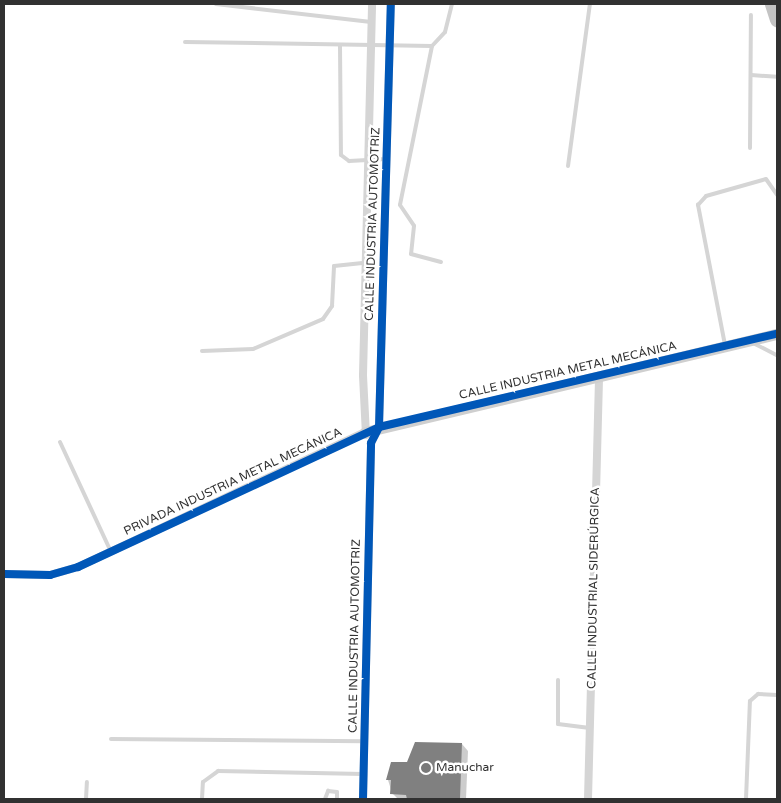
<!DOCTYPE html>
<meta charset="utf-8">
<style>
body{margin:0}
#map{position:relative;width:781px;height:803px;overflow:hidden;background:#fff;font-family:"Varela Round",sans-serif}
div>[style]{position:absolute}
.shadow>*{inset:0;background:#0003}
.building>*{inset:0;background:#808080}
.lane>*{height:4px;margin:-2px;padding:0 2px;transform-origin:2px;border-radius:2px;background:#d5d5d5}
.street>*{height:8px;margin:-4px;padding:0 4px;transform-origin:4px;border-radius:4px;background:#d5d5d5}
.secondary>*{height:11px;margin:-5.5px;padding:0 5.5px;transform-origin:5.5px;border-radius:5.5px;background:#cfcfcf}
.highway>*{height:15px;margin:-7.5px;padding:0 7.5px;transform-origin:7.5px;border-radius:7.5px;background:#c3c3c3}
.cycleway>*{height:8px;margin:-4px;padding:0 4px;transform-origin:4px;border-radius:4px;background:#0057b8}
.dots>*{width:14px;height:14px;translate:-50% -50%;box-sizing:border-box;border:2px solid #fff;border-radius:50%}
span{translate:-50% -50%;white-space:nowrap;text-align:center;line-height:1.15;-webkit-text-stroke:5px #fff;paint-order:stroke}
.street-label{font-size:12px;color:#313131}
.poi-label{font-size:12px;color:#313131}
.left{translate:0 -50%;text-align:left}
.frame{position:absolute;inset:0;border:5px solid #313131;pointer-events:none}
</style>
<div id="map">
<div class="shadow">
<i style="clip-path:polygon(462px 744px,468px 751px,466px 799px,398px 799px,392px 793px,388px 780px)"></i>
</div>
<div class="building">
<i style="clip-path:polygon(415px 742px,462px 743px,460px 799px,407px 799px,406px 795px,390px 794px,391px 780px,386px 780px,391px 762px,407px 762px)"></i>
</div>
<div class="lane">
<i style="left:216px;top:4px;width:156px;rotate:6.6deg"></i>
<i style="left:185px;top:42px;width:247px;rotate:0.9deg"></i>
<i style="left:432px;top:46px;width:19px;rotate:-47deg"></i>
<i style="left:445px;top:32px;width:29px;rotate:-76deg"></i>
<i style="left:340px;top:46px;width:109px;rotate:89.5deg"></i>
<i style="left:341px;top:155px;width:10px;rotate:37deg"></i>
<i style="left:349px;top:161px;width:37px;rotate:-3deg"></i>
<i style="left:432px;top:46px;width:162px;rotate:101.4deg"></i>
<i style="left:400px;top:205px;width:25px;rotate:56deg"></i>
<i style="left:414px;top:226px;width:28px;rotate:96deg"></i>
<i style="left:411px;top:254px;width:31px;rotate:15deg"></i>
<i style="left:751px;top:75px;width:26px;rotate:4deg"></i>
<i style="left:750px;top:148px;width:133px;rotate:-89.6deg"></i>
<i style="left:568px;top:166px;width:163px;rotate:-82.3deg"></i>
<i style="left:751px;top:342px;width:29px;rotate:27deg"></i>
<i style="left:725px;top:345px;width:143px;rotate:-100.9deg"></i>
<i style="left:698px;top:205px;width:12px;rotate:-48deg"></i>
<i style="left:706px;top:196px;width:62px;rotate:-15.8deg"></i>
<i style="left:766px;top:179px;width:19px;rotate:55deg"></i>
<i style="left:202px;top:351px;width:51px;rotate:-2.2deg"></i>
<i style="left:253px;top:349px;width:76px;rotate:-23.2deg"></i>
<i style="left:323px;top:319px;width:16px;rotate:-55deg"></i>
<i style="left:332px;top:306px;width:40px;rotate:-87.1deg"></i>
<i style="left:334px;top:266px;width:31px;rotate:-6deg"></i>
<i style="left:60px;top:442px;width:121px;rotate:65.1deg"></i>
<i style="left:558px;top:680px;width:44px;rotate:90deg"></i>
<i style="left:558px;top:724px;width:32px;rotate:7deg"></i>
<i style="left:111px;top:739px;width:253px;rotate:0.5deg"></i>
<i style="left:86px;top:799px;width:17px;rotate:-87deg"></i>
<i style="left:202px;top:799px;width:17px;rotate:-87deg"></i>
<i style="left:203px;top:782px;width:19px;rotate:-36deg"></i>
<i style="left:218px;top:771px;width:145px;rotate:1.2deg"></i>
<i style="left:325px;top:799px;width:9px;rotate:-69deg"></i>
<i style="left:328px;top:791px;width:9px;rotate:6deg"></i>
<i style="left:337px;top:792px;width:7px;rotate:90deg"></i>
<i style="left:746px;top:799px;width:98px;rotate:-87.7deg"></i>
<i style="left:750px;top:701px;width:11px;rotate:-41deg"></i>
<i style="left:758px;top:694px;width:19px;rotate:3deg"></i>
</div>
<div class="street">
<i style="left:366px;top:435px;width:60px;rotate:-92.9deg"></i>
<i style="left:363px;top:375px;width:371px;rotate:-88.6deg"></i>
<i style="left:4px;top:574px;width:46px;rotate:1.2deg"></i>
<i style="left:50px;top:575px;width:29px;rotate:-16deg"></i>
<i style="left:78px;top:567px;width:317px;rotate:-25.2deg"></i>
<i style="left:363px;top:799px;width:356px;rotate:-88.7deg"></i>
<i style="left:371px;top:443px;width:18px;rotate:-63deg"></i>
<i style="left:379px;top:427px;width:423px;rotate:-88.4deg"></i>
<i style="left:588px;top:799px;width:423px;rotate:-88.5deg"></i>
</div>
<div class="secondary">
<i style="left:365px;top:432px;width:423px;rotate:-13.4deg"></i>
</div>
<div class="highway">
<i style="left:772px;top:4px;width:16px;rotate:72deg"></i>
</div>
<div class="cycleway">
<i style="left:4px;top:574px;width:46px;rotate:1.2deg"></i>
<i style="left:50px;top:575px;width:29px;rotate:-16deg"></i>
<i style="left:78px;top:567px;width:332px;rotate:-24.9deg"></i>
<i style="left:379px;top:427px;width:409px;rotate:-13.2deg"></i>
<i style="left:363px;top:799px;width:356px;rotate:-88.7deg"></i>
<i style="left:371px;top:443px;width:18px;rotate:-63deg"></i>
<i style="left:379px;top:427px;width:423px;rotate:-88.4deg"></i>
</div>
<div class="dots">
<i style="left:426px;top:768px;background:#797979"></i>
</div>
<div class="street-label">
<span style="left:373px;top:224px;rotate:-88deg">CALLE INDUSTRIA AUTOMOTRIZ</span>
<span style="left:568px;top:371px;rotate:-13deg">CALLE INDUSTRIA METAL MECÁNICA</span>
<span style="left:233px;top:482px;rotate:-25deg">PRIVADA INDUSTRIA METAL MECÁNICA</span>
<span style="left:594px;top:588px;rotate:-89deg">CALLE INDUSTRIAL SIDERÚRGICA</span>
<span style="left:355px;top:636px;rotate:-89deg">CALLE INDUSTRIA AUTOMOTRIZ</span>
</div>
<div class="poi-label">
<span class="left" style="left:436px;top:768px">Manuchar</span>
</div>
<div class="frame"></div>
</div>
